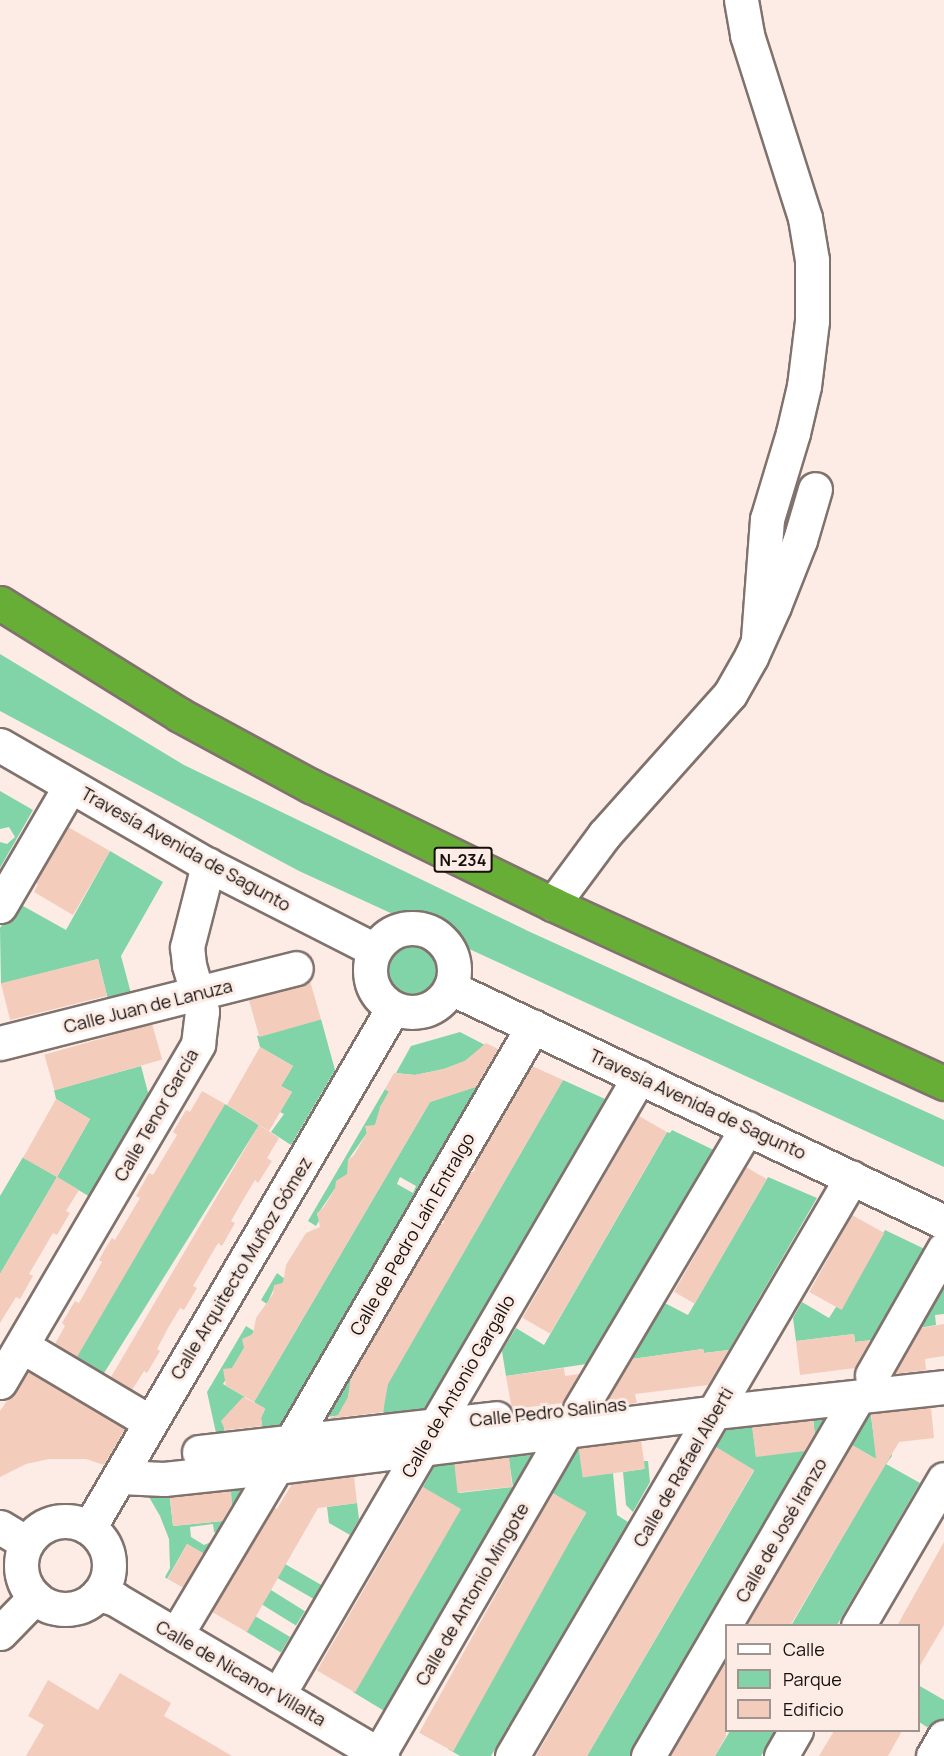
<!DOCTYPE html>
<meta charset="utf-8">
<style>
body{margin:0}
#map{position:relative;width:944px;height:1756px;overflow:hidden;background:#fcece5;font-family:Manrope,sans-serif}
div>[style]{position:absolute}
.green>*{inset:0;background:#81d4a7;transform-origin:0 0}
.round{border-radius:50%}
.building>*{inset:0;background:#f3ccbc;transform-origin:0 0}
.roads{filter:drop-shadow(2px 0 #80726c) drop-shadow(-2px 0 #80726c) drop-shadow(0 2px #80726c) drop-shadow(0 -2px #80726c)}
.minor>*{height:33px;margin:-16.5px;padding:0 16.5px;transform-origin:16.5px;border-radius:16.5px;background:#fff}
.minor>.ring{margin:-16.5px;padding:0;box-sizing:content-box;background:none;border:33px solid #fff;border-radius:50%}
.highway>*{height:33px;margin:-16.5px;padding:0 16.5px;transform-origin:16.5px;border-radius:16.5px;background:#67ae37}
span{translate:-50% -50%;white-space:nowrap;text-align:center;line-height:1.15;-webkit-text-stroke:6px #fcece5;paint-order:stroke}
.shield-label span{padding:2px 4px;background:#fcece5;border:2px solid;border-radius:4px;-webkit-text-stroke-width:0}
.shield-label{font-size:16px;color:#15100e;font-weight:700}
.street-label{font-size:18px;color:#15100e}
.legend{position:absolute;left:725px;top:1624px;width:195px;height:108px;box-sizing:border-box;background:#fcece5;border:2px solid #a0948f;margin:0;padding:8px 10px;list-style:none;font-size:18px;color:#15100e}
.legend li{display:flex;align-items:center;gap:12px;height:30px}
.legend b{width:30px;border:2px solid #a0948f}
</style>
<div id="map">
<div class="green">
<i style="clip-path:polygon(0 654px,184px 765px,528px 931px,944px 1120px,944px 1167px,299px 871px,0 711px)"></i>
<i style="clip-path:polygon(0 791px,33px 810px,0 868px,0 842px,7px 844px,15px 837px,9px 827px,0 829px)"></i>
<i style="clip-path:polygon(110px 851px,163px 882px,121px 956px,132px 997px,109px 1004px,98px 959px,1px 984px,0 928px,16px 902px,66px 930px)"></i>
<i class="round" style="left:386px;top:944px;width:54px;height:54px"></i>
<i style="clip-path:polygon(321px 1019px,335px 1070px,291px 1145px,271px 1132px,284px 1114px,280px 1112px,292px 1092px,281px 1086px,293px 1066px,260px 1047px,257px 1036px)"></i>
<i style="clip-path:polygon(460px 1032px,485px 1045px,465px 1061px,444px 1069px,415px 1075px,396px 1073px,411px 1046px)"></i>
<i style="clip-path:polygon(141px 1066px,149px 1096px,90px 1197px,57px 1177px,0 1274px,0 1196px,23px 1157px,57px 1177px,90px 1119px,56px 1099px,54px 1090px)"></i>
<i style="clip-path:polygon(563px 1080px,605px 1099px,420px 1416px,384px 1423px,383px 1406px,387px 1385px)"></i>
<i style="clip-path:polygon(evenodd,477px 1086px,487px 1091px,285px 1435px,264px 1437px,261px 1418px,265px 1409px,254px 1402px,430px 1102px,477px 1086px,400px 1177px,416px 1186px,413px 1193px,397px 1184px,400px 1177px)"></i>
<i style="clip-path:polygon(385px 1089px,391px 1093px,380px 1107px,382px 1114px,374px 1126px,369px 1126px,366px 1130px,367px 1133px,348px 1160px,351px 1167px,344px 1180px,336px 1182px,336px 1187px,317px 1215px,320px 1219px,316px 1226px,308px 1221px)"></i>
<i style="left:225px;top:1104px;width:40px;height:295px;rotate:32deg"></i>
<i style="clip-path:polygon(672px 1130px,722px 1154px,600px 1362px,506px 1376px,502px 1351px,516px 1328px,544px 1345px,667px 1132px,670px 1133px)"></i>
<i style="clip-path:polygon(768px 1177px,817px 1198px,729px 1350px,704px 1353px,703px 1349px,618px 1361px,655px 1298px,688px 1315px)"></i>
<i style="clip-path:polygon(885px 1230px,933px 1253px,883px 1339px,855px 1342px,854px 1334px,796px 1341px,793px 1318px,802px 1302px,829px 1318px)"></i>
<i style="clip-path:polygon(944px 1265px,944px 1314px,935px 1315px,936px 1325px,907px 1330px)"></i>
<i style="clip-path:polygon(277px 1273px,285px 1279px,281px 1285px,275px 1286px,267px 1304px,261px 1300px)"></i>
<i style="clip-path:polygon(246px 1326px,254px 1331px,223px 1384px,245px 1397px,234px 1416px,223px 1419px,226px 1442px,218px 1442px,207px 1392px)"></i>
<i style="clip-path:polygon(349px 1372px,355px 1377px,348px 1396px,350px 1403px,342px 1407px,344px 1415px,316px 1418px)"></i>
<i style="clip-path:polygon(870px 1409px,875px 1445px,890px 1443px,892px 1456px,886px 1464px,920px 1483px,837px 1625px,791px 1626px,885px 1464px,843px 1440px)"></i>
<i style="clip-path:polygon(839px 1412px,634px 1756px,587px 1756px,754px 1471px,716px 1447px,729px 1426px,752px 1423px,756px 1456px,816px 1449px,813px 1416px)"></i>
<i style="clip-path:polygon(579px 1443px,583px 1476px,613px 1473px,617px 1515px,628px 1522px,491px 1756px,460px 1756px,448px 1749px,586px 1513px,544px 1488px,570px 1444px)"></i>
<i style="clip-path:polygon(507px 1447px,549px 1447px,386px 1712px,353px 1692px,445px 1535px,423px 1487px,438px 1460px,454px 1458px,459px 1493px,513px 1487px)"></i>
<i style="clip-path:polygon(644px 1461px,648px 1461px,650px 1482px,633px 1512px,626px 1505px,623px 1472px,644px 1469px)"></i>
<i style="clip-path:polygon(260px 1480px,227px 1536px,214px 1532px,213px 1524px,190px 1527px,191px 1537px,204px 1545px,211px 1542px,221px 1547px,214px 1560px,187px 1544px,167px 1579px,165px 1577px,170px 1568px,169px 1539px,160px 1516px,149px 1497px,150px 1493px,169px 1491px,173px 1526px,233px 1520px,230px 1483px)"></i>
<i style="clip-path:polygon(357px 1503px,359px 1519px,350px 1535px,329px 1523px,327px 1507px)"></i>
<i style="left:285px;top:1564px;width:42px;height:16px;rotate:30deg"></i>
<i style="left:271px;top:1590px;width:40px;height:17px;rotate:32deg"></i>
<i style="left:255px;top:1616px;width:41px;height:18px;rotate:31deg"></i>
<i style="clip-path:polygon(918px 1685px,944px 1700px,944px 1724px,938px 1734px,919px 1722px)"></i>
<i style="clip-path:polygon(730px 1731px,776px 1731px,761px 1756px,715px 1756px)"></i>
</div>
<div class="building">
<i style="clip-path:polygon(68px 827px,110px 851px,73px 915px,34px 892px,38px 884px,35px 883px)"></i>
<i style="left:98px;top:959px;width:38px;height:100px;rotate:76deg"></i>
<i style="left:310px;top:981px;width:40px;height:64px;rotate:74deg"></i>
<i style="left:152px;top:1024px;width:37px;height:112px;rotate:74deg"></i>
<i style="clip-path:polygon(486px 1043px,498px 1049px,476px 1087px,430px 1102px,254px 1402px,226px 1386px,223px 1369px,232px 1368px,244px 1348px,242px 1339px,253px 1334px,256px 1318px,273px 1294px,274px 1285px,283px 1283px,286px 1265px,306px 1233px,320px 1227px,317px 1213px,323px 1208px,335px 1189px,336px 1181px,347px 1174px,348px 1160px,354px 1155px,367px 1133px,365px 1126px,375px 1125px,380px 1107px,389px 1091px,385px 1089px,394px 1073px,415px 1075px,444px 1069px,465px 1061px)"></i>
<i style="clip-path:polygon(260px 1047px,293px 1066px,281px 1086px,292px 1092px,269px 1131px,227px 1105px)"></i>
<i style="clip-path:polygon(532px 1066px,563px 1080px,388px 1384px,383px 1412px,326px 1419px,338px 1415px,348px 1397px,351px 1376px,439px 1225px,444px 1223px,443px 1218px,469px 1173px,475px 1171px,474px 1164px)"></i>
<i style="clip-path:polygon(202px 1091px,225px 1104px,77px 1357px,55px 1344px,65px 1326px,62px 1323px,75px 1301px,79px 1303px,102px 1262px,99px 1260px,105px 1249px,112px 1238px,115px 1240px,140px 1198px,136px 1196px,149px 1173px,153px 1175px,177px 1135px,173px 1132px,186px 1110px,190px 1112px)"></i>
<i style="clip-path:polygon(56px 1099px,90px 1119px,57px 1177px,79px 1190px,66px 1211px,70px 1213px,57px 1235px,53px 1233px,29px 1274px,33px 1276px,20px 1299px,16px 1297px,0 1323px,0 1274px,57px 1177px,23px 1158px)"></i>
<i style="left:639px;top:1116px;width:32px;height:233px;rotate:30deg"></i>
<i style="clip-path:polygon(259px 1125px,279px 1138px,267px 1158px,272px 1161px,258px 1183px,255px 1180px,243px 1200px,231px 1221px,235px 1223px,222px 1246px,218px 1243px,193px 1286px,197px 1288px,184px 1310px,180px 1308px,168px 1328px,157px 1349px,160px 1351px,147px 1373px,144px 1371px,132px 1390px,111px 1377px)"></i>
<i style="left:746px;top:1167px;width:24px;height:144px;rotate:30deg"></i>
<i style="left:852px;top:1215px;width:37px;height:88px;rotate:29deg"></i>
<i style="clip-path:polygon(944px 1324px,944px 1356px,925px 1359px,926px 1370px,894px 1374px,921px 1328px)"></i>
<i style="clip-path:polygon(854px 1334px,855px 1342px,870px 1340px,855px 1368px,800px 1375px,796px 1341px)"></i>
<i style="clip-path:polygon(703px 1349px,704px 1353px,729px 1350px,708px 1385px,635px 1394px,637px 1403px,603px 1407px,632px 1359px)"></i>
<i style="clip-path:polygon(564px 1368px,565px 1376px,579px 1374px,563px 1403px,512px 1409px,506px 1376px)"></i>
<i style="clip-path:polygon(28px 1371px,125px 1429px,104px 1465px,86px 1459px,49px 1459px,26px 1464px,0 1477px,0 1411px)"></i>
<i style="clip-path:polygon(243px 1397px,265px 1408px,261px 1418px,262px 1426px,225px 1430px,221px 1421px)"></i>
<i style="clip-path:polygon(931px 1407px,934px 1438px,899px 1442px,790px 1626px,746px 1626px,852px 1445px,876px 1459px,871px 1414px)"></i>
<i style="clip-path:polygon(813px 1420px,815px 1434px,805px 1451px,756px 1457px,752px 1427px)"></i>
<i style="left:641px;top:1440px;width:29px;height:63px;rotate:82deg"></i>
<i style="clip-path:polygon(716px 1447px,754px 1470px,739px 1496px,587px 1756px,536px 1756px)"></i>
<i style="left:509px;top:1457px;width:30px;height:55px;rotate:84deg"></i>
<i style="clip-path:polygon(354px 1476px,357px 1503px,318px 1508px,247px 1632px,212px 1612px,274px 1507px,277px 1509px,292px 1484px)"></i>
<i style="left:423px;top:1487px;width:44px;height:212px;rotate:30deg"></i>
<i style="clip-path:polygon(231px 1491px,232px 1504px,222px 1521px,173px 1526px,170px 1497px)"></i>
<i style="left:552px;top:1493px;width:39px;height:274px;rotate:29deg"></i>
<i style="clip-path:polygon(944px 1542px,944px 1625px,918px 1669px,918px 1626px,897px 1626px)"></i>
<i style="left:187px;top:1544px;width:18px;height:40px;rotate:29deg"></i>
<i style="clip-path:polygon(726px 1659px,726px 1736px,715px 1756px,670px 1756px)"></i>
<i style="clip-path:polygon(120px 1673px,171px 1703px,164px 1716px,232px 1756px,26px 1756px,44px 1725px,28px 1716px,48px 1680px,98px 1710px)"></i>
<i style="clip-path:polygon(834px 1731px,902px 1731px,888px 1756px,819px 1756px)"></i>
</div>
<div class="roads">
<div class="minor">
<i style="left:741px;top:0;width:36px;rotate:80deg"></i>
<i style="left:747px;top:35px;width:192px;rotate:72.4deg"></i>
<i style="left:805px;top:218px;width:43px;rotate:80.5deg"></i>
<i style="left:812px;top:260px;width:61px;rotate:90deg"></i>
<i style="left:812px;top:321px;width:65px;rotate:97deg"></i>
<i style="left:804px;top:386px;width:48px;rotate:103.2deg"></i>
<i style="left:793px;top:433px;width:90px;rotate:106.8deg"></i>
<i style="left:767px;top:519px;width:121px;rotate:94.3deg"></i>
<i style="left:0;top:745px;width:240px;rotate:30deg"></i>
<i style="left:208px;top:865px;width:187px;rotate:27deg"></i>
<i style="left:553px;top:904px;width:86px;rotate:-53.5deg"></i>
<i style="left:604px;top:835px;width:189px;rotate:-48.2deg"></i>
<i style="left:730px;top:694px;width:43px;rotate:-60.4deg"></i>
<i style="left:751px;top:657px;width:56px;rotate:-65.7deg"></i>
<i style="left:774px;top:606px;width:71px;rotate:-68.5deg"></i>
<i style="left:800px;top:540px;width:53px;rotate:-73.6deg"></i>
<i style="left:0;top:906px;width:139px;rotate:-59.7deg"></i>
<i class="ring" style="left:370px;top:928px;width:51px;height:51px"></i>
<i style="left:451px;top:988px;width:546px;rotate:25.39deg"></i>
<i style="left:0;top:1043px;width:305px;rotate:-14.2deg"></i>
<i style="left:22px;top:1346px;width:149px;rotate:30.7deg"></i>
<i style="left:872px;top:1375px;width:145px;rotate:-60.3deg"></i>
<i style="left:0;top:1382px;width:392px;rotate:-59.6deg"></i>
<i style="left:198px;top:1044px;width:33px;rotate:-83deg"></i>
<i style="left:202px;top:1011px;width:48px;rotate:-105.8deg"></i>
<i style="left:189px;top:965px;width:18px;rotate:-96deg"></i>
<i style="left:187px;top:947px;width:85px;rotate:-75.6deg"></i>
<i style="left:580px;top:1409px;width:327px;rotate:-59.3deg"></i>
<i style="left:291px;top:1442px;width:481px;rotate:-59.8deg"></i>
<i style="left:199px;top:1452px;width:299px;rotate:-6.5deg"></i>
<i style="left:119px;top:1477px;width:45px;rotate:2.5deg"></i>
<i style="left:164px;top:1479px;width:113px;rotate:-6.1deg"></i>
<i style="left:276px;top:1467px;width:442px;rotate:-7.1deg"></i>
<i style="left:715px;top:1412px;width:230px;rotate:-6.2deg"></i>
<i class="ring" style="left:21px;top:1521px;width:55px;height:55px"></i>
<i style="left:0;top:1527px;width:31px;rotate:31deg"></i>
<i style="left:89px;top:1528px;width:602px;rotate:-59.69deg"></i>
<i style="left:98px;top:1594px;width:18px;rotate:16deg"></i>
<i style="left:115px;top:1599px;width:310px;rotate:30.5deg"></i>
<i style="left:858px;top:1626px;width:170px;rotate:-59.7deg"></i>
<i style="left:0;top:1633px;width:50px;rotate:-45.8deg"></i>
<i style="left:176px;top:1635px;width:196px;rotate:-59.2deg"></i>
<i style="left:278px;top:1695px;width:716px;rotate:-59.71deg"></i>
<i style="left:379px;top:1754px;width:371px;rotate:-59.9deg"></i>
<i style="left:512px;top:1756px;width:671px;rotate:-59.58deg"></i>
<i style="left:648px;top:1756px;width:416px;rotate:-59.7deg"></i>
<i style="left:781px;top:1756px;width:30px;rotate:-60deg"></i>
<i style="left:933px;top:1756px;width:22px;rotate:-60deg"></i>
</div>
<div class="highway">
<i style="left:0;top:603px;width:212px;rotate:31.9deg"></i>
<i style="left:180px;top:715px;width:149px;rotate:28.5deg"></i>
<i style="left:311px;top:786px;width:269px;rotate:26deg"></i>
<i style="left:553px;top:904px;width:430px;rotate:24.6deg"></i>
</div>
</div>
<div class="shield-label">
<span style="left:463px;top:860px">N-234</span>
</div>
<div class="street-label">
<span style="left:186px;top:849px;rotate:29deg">Travesía Avenida de Sagunto</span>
<span style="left:148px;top:1006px;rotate:-14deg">Calle Juan de Lanuza</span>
<span style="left:698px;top:1104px;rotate:25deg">Travesía Avenida de Sagunto</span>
<span style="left:156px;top:1115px;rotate:-60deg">Calle Tenor García</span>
<span style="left:412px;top:1234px;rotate:-60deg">Calle de Pedro Laín Entralgo</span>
<span style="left:241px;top:1268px;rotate:-59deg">Calle Arquitecto Muñoz Gómez</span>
<span style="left:458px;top:1386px;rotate:-60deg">Calle de Antonio Gargallo</span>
<span style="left:548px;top:1412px;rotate:-6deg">Calle Pedro Salinas</span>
<span style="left:683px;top:1467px;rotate:-60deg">Calle de Rafael Alberti</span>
<span style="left:781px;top:1530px;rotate:-60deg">Calle de José Iranzo</span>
<span style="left:472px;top:1594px;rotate:-60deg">Calle de Antonio Mingote</span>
<span style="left:241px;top:1673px;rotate:30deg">Calle de Nicanor Villalta</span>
</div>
<ul class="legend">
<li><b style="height:8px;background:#fff"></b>Calle</li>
<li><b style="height:16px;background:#81d4a7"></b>Parque</li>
<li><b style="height:16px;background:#f3ccbc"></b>Edificio</li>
</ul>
</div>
